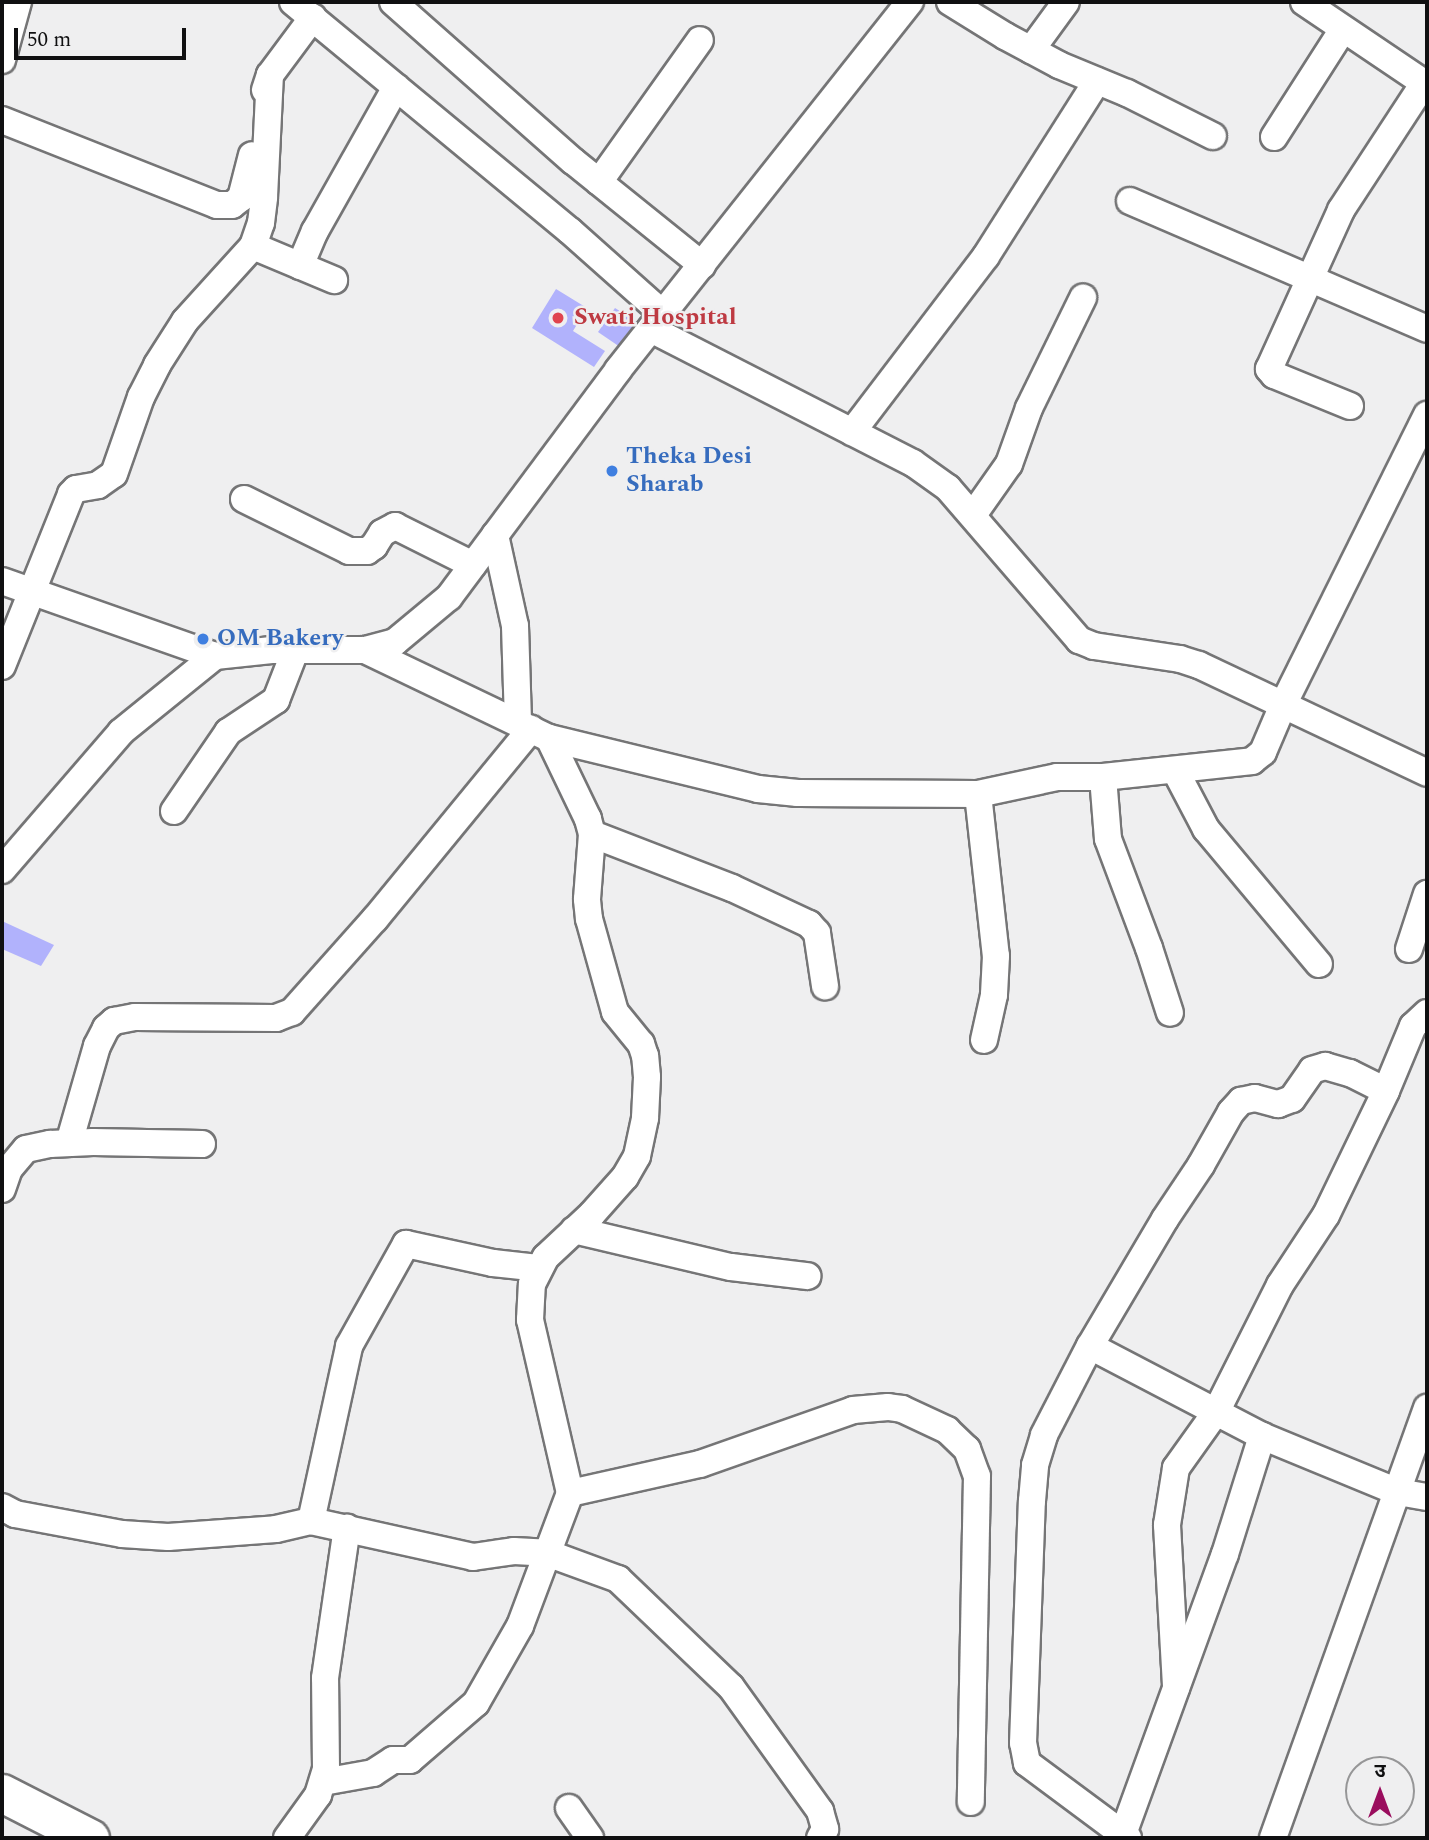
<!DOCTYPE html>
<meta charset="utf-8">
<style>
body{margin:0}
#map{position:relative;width:1429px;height:1840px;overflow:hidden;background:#efeff0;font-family:Spectral,"Noto Sans Devanagari",serif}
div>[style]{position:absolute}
.building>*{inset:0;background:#b1b2fc}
.roads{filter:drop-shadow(2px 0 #757576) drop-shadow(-2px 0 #757576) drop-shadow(0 2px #757576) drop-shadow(0 -2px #757576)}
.minor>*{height:26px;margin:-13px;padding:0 13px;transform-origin:13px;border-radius:13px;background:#fff}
.secondary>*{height:37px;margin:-18.5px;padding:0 18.5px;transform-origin:18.5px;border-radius:18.5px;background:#fff}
.dots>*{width:19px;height:19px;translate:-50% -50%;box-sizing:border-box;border:4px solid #efeff0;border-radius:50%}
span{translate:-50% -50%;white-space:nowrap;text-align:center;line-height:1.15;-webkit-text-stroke:5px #efeff0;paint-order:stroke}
.health-label{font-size:24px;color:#be3a42;font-weight:700}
.left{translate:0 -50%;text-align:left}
.shop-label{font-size:24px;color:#366cbe;font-weight:700}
.frame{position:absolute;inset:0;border:4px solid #101011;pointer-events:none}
.north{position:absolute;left:1345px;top:1756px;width:70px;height:70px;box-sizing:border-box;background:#efeff0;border:2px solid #969697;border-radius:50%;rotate:0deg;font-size:19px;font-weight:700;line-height:28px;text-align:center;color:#101011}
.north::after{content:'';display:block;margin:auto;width:24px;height:32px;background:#9a0d5e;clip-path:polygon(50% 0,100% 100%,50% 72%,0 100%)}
.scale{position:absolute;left:14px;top:28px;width:172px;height:32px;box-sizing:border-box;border:4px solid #101011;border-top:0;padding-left:9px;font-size:21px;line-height:24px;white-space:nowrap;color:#101011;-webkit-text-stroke:5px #efeff0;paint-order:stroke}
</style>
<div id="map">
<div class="building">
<i style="clip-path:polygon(556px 289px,587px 308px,573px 331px,605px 351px,594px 367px,532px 328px)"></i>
<i style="clip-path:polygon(615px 308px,640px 324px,620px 347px,598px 332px)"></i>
<i style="clip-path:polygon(2px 921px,54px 945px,41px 966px,2px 949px)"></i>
</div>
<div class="roads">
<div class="minor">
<i style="left:293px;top:2px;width:359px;rotate:39.6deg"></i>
<i style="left:570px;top:231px;width:125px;rotate:41.7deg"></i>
<i style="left:393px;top:2px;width:240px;rotate:41.5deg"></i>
<i style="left:573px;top:161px;width:166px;rotate:38.9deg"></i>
<i style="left:950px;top:2px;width:65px;rotate:31.7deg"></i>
<i style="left:1005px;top:36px;width:61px;rotate:28.2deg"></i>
<i style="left:1059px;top:65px;width:74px;rotate:22.4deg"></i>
<i style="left:1127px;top:93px;width:96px;rotate:26.6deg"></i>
<i style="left:1304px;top:2px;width:148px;rotate:34deg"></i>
<i style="left:1031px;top:50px;width:59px;rotate:-53.9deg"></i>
<i style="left:2px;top:60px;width:60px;rotate:-74.6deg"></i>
<i style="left:265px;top:90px;width:16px;rotate:-72deg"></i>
<i style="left:270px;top:75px;width:72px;rotate:-53.4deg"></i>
<i style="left:2px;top:120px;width:231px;rotate:21.6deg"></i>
<i style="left:217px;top:205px;width:15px"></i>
<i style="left:232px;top:205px;width:11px;rotate:-38deg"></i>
<i style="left:241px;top:198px;width:44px;rotate:-75.7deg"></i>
<i style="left:1274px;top:137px;width:128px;rotate:-57.4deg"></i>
<i style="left:599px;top:182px;width:174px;rotate:-54.6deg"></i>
<i style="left:1130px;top:201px;width:323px;rotate:23.3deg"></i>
<i style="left:253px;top:246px;width:88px;rotate:22.8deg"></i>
<i style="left:300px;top:266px;width:38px;rotate:-67deg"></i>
<i style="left:315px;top:231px;width:165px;rotate:-60.6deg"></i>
<i style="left:651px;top:329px;width:294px;rotate:27.1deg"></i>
<i style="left:913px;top:463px;width:43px;rotate:35.5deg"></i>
<i style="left:948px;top:488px;width:201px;rotate:49.2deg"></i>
<i style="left:1079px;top:640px;width:16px;rotate:22deg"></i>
<i style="left:1094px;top:646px;width:87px;rotate:8.6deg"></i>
<i style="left:1180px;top:659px;width:20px;rotate:18deg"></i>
<i style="left:1199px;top:665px;width:252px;rotate:25.3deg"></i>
<i style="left:1350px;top:406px;width:82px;rotate:-157.8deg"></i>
<i style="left:1274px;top:375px;width:8px;rotate:-130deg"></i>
<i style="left:1269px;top:369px;width:175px;rotate:-65.6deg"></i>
<i style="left:1341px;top:210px;width:152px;rotate:-56.8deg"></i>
<i style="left:852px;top:432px;width:221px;rotate:-52.7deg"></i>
<i style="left:986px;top:256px;width:207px;rotate:-57.6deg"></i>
<i style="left:244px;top:499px;width:117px;rotate:26.3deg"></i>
<i style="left:349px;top:551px;width:18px"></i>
<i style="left:367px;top:551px;width:9px;rotate:-36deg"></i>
<i style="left:374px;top:546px;width:15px;rotate:-58deg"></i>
<i style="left:382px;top:533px;width:15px;rotate:-28deg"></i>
<i style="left:395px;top:526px;width:87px;rotate:26.6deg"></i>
<i style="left:973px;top:515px;width:62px;rotate:-54.8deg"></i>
<i style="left:1009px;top:464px;width:59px;rotate:-70.3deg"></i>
<i style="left:1029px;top:408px;width:123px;rotate:-63.9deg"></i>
<i style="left:495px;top:535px;width:93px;rotate:77.6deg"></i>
<i style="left:515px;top:626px;width:97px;rotate:88.2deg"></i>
<i style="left:2px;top:581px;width:226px;rotate:19.4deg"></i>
<i style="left:365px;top:650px;width:204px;rotate:25.6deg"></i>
<i style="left:549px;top:738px;width:215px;rotate:13.7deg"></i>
<i style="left:758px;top:789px;width:40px;rotate:5.7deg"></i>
<i style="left:798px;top:793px;width:180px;rotate:0.3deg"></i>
<i style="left:978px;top:794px;width:81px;rotate:-12.1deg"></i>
<i style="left:1057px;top:777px;width:46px"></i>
<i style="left:1103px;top:777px;width:150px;rotate:-6.1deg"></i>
<i style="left:1252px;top:761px;width:14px;rotate:-39deg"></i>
<i style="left:1263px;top:752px;width:51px;rotate:-66.9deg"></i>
<i style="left:1283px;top:705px;width:324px;rotate:-63.6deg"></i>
<i style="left:2px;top:666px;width:185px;rotate:-68.1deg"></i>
<i style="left:71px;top:494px;width:7px;rotate:-45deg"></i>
<i style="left:76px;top:489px;width:22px;rotate:-10deg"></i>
<i style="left:98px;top:485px;width:19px;rotate:-35deg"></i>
<i style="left:114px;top:474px;width:82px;rotate:-70.7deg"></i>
<i style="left:141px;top:397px;width:36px;rotate:-63deg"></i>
<i style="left:157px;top:365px;width:52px;rotate:-57.5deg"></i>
<i style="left:185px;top:321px;width:101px;rotate:-47.8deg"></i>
<i style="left:253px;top:246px;width:24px;rotate:-71deg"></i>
<i style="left:261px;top:223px;width:26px;rotate:-83deg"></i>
<i style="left:264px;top:197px;width:122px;rotate:-87.2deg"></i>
<i style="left:1175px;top:770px;width:67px;rotate:62.3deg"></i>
<i style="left:1206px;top:829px;width:176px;rotate:50.1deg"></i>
<i style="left:1103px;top:777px;width:62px;rotate:85.4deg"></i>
<i style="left:1108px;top:839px;width:116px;rotate:69.4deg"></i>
<i style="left:1149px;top:948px;width:68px;rotate:72.1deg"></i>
<i style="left:978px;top:794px;width:163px;rotate:83.7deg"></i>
<i style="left:996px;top:956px;width:39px;rotate:93deg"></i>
<i style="left:994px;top:995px;width:46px;rotate:102.5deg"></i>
<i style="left:174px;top:811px;width:96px;rotate:-55.6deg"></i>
<i style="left:228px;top:732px;width:58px;rotate:-33.7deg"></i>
<i style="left:276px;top:700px;width:53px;rotate:-68.8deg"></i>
<i style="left:592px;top:834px;width:150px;rotate:21.1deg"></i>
<i style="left:732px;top:888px;width:85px;rotate:25.1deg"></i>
<i style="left:809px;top:924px;width:12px;rotate:48deg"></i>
<i style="left:817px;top:933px;width:54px;rotate:81.4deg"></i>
<i style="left:2px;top:870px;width:182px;rotate:-49.2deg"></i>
<i style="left:121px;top:732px;width:121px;rotate:-39deg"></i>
<i style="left:215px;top:656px;width:57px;rotate:-6deg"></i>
<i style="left:272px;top:650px;width:93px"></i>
<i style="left:365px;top:650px;width:31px;rotate:-15deg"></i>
<i style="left:395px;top:642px;width:70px;rotate:-39.8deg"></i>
<i style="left:449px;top:597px;width:283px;rotate:-53.3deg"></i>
<i style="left:618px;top:370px;width:470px;rotate:-51.6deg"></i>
<i style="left:1409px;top:949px;width:58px;rotate:-71.9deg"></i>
<i style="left:1427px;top:1013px;width:19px;rotate:137deg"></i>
<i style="left:1413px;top:1026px;width:70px;rotate:112.6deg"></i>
<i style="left:1386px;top:1091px;width:138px;rotate:115.8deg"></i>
<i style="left:1326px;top:1215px;width:84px;rotate:123.3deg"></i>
<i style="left:1280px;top:1285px;width:142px;rotate:116.7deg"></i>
<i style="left:1216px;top:1412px;width:52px;rotate:27.6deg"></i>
<i style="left:1262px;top:1436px;width:147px;rotate:22.4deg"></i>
<i style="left:1398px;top:1492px;width:29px;rotate:10deg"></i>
<i style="left:69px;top:1143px;width:101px;rotate:-73.9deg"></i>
<i style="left:97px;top:1046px;width:20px;rotate:-63deg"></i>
<i style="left:106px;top:1028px;width:11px;rotate:-41deg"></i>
<i style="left:114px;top:1021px;width:21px;rotate:-11deg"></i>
<i style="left:135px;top:1017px;width:141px;rotate:0.4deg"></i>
<i style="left:276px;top:1018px;width:17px;rotate:-21deg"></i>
<i style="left:292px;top:1012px;width:125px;rotate:-48.3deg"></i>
<i style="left:375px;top:919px;width:246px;rotate:-50.6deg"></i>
<i style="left:2px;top:1189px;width:21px;rotate:-71deg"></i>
<i style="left:9px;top:1169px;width:26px;rotate:-50deg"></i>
<i style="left:26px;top:1149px;width:25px;rotate:-12deg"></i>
<i style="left:50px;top:1144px;width:43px;rotate:-2.7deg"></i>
<i style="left:93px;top:1142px;width:109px;rotate:1.1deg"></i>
<i style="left:574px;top:1230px;width:161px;rotate:13.3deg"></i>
<i style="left:731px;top:1267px;width:77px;rotate:6.8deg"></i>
<i style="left:1090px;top:1346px;width:142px;rotate:27.6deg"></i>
<i style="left:1216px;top:1412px;width:69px;rotate:125.5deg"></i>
<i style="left:1176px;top:1468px;width:58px;rotate:99deg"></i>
<i style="left:1167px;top:1525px;width:163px;rotate:86.8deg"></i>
<i style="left:570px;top:1493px;width:133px;rotate:-12.6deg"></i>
<i style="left:700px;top:1464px;width:162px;rotate:-19.4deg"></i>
<i style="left:853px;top:1410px;width:35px;rotate:-5deg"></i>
<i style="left:888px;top:1407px;width:14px;rotate:8deg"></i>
<i style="left:902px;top:1409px;width:50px;rotate:25deg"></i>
<i style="left:947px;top:1430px;width:28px;rotate:44deg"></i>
<i style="left:967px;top:1449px;width:29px;rotate:70deg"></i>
<i style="left:977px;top:1476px;width:326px;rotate:91.1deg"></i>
<i style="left:2px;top:1507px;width:15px;rotate:28deg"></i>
<i style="left:15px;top:1514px;width:109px;rotate:10.6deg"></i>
<i style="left:122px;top:1534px;width:46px;rotate:3.7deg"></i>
<i style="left:168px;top:1537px;width:108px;rotate:-4.2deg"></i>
<i style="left:276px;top:1529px;width:36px;rotate:-13deg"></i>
<i style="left:311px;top:1521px;width:166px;rotate:12.5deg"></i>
<i style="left:473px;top:1557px;width:41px;rotate:-8.3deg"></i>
<i style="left:514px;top:1551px;width:33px;rotate:3deg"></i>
<i style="left:547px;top:1553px;width:76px;rotate:20.1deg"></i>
<i style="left:618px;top:1579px;width:156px;rotate:43.7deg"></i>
<i style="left:731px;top:1687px;width:153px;rotate:54.3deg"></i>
<i style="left:820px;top:1811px;width:19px;rotate:74deg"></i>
<i style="left:825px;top:1829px;width:10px;rotate:119deg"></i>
<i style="left:311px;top:1521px;width:179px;rotate:-77.7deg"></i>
<i style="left:349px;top:1346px;width:117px;rotate:-60.8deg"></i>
<i style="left:406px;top:1244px;width:89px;rotate:12.3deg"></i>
<i style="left:493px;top:1263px;width:45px;rotate:6.3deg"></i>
<i style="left:323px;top:1782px;width:51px;rotate:-10.2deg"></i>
<i style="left:373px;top:1773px;width:24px;rotate:-33deg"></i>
<i style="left:393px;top:1760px;width:17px"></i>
<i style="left:410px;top:1760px;width:87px;rotate:-40.8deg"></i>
<i style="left:476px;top:1703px;width:89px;rotate:-60.3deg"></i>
<i style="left:520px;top:1626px;width:142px;rotate:-69.4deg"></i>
<i style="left:570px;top:1493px;width:178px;rotate:-103deg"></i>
<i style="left:530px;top:1320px;width:36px;rotate:-87deg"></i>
<i style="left:532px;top:1284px;width:30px;rotate:-63deg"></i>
<i style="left:546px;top:1257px;width:63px;rotate:-43.1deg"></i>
<i style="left:592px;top:1214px;width:50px;rotate:-48.3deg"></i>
<i style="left:625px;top:1177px;width:24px;rotate:-60deg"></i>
<i style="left:637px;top:1156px;width:39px;rotate:-78deg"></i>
<i style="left:645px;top:1118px;width:41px;rotate:-87.2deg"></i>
<i style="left:647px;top:1077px;width:21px;rotate:-95deg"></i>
<i style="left:645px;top:1056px;width:13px;rotate:-108deg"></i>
<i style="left:641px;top:1044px;width:41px;rotate:-129.1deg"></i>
<i style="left:615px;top:1012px;width:97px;rotate:-105.6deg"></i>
<i style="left:589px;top:919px;width:20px;rotate:-96deg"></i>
<i style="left:587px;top:899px;width:65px;rotate:-85.6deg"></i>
<i style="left:592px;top:834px;width:16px;rotate:-105deg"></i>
<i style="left:588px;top:819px;width:90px;rotate:-115.7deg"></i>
<i style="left:569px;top:1808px;width:37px;rotate:55deg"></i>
<i style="left:1123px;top:1834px;width:298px;rotate:-70deg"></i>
<i style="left:1225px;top:1554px;width:124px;rotate:-72.6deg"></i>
<i style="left:287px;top:1838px;width:53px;rotate:-54.2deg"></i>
<i style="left:318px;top:1795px;width:27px;rotate:-73deg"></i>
<i style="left:326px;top:1769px;width:91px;rotate:-90.6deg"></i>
<i style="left:325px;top:1678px;width:152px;rotate:-81.7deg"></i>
<i style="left:1128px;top:1838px;width:126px;rotate:-143.4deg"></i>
<i style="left:1027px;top:1763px;width:20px;rotate:-101deg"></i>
<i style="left:1023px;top:1743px;width:242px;rotate:-87.9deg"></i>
<i style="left:1032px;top:1501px;width:36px;rotate:-85deg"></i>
<i style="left:1035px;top:1465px;width:31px;rotate:-73deg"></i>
<i style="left:1044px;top:1435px;width:100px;rotate:-62.7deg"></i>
<i style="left:1090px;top:1346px;width:147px;rotate:-59.4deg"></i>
<i style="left:1165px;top:1219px;width:65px;rotate:-56.3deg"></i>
<i style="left:1201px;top:1165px;width:61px;rotate:-60.5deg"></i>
<i style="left:1231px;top:1112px;width:15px;rotate:-48deg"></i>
<i style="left:1241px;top:1101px;width:14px;rotate:-12deg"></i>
<i style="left:1255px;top:1098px;width:24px;rotate:15deg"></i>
<i style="left:1278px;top:1104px;width:15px;rotate:-20deg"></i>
<i style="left:1292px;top:1099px;width:35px;rotate:-55deg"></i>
<i style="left:1312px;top:1070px;width:14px;rotate:-17deg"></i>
<i style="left:1325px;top:1066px;width:26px;rotate:16deg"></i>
<i style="left:1350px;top:1073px;width:40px;rotate:26.6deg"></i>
<i style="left:1273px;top:1838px;width:457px;rotate:-70.3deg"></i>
</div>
<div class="secondary">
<i style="left:2px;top:1793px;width:99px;rotate:27.1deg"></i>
</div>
</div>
<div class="dots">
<i style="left:558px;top:318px;background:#e0444e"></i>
<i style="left:612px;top:471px;background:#3f7fe0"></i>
<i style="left:203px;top:639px;background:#3f7fe0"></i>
</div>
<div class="health-label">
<span class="left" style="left:574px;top:318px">Swati Hospital</span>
</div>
<div class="shop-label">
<span class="left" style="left:626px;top:471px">Theka Desi<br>Sharab</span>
<span class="left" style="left:217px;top:639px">OM Bakery</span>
</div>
<div class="frame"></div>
<div class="north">उ</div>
<div class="scale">50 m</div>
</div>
